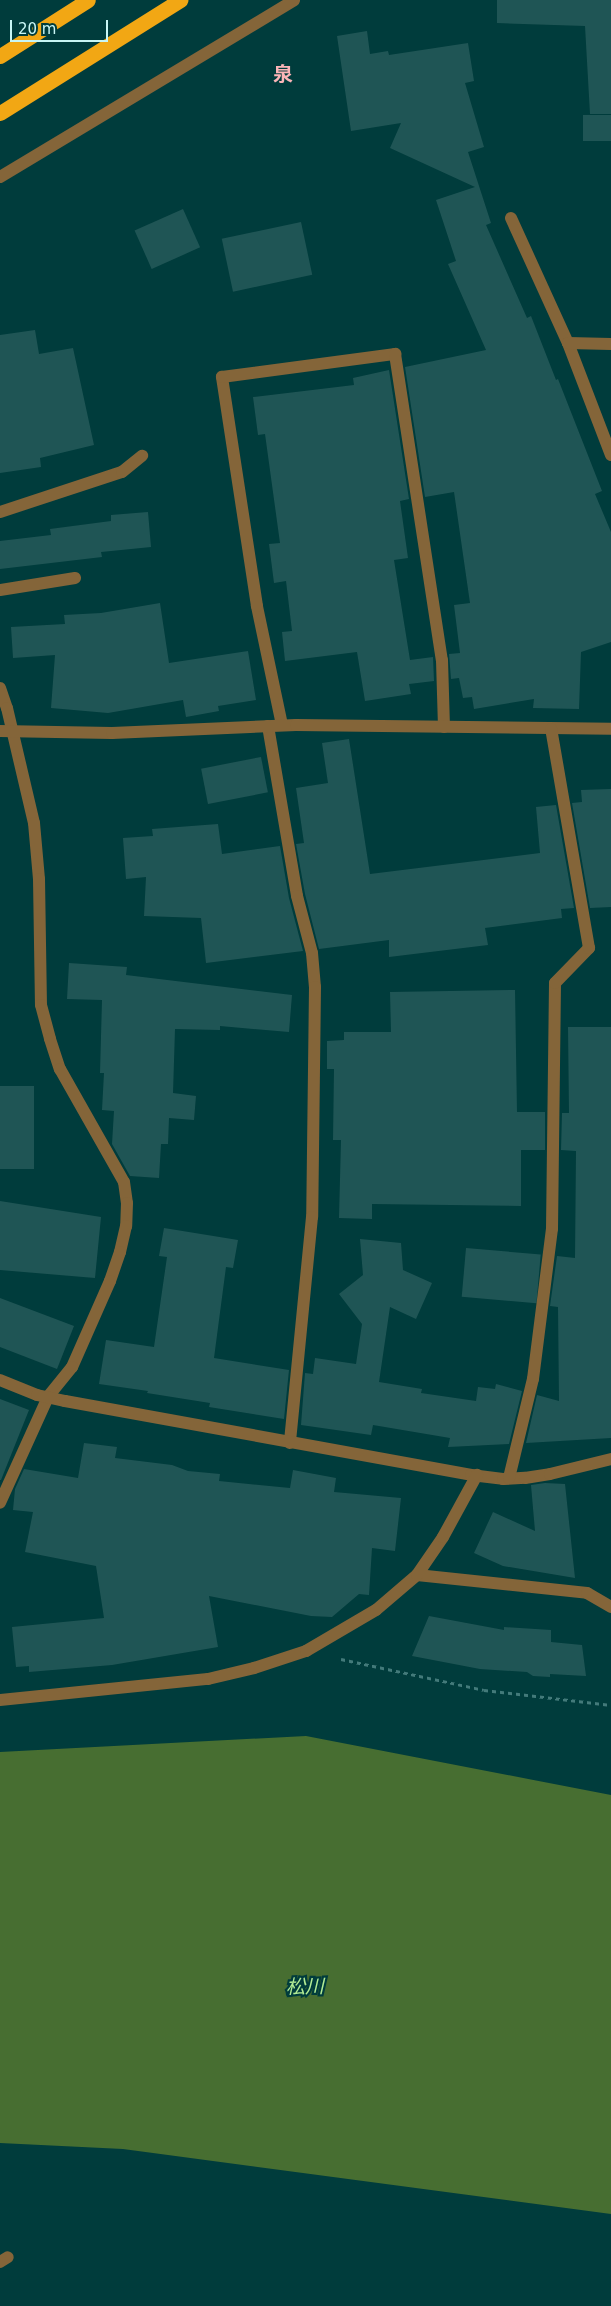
<!DOCTYPE html>
<meta charset="utf-8">
<style>
body{margin:0}
#map{position:relative;width:611px;height:2306px;overflow:hidden;background:#003c3c;font-family:"DejaVu Sans","Noto Sans JP",sans-serif}
div>[style]{position:absolute}
.water>*{inset:0;background:#476e31}
.building>*{inset:0;background:#1f5555;transform-origin:0 0}
.path>*{height:3px;margin-top:-1.5px;transform-origin:0;background:repeating-linear-gradient(90deg,#437a7a 0 4px,transparent 0 8px)}
.street>*{height:12px;margin:-6px;padding:0 6px;transform-origin:6px;border-radius:6px;background:#846539}
.highway>*{height:15px;margin:-7.5px;padding:0 7.5px;transform-origin:7.5px;border-radius:7.5px;background:#f2a714}
span{translate:-50% -50%;white-space:nowrap;text-align:center;line-height:1.15;-webkit-text-stroke:4.5px #003c3c;paint-order:stroke}
.water-label{font-size:19px;color:#b3ed95;font-style:italic}
.quarter-label{font-size:20px;color:#fab5b8;font-weight:700}
.scale{position:absolute;left:10px;top:20px;width:98px;height:22px;box-sizing:border-box;border:2px solid #c8f6f5;border-top:0;padding-left:6px;font-size:15px;line-height:18px;white-space:nowrap;color:#c8f6f5;-webkit-text-stroke:4px #003c3c;paint-order:stroke}
</style>
<div id="map">
<div class="water">
<i style="clip-path:polygon(306px 1736px,611px 1795px,611px 2214px,123px 2149px,0 2143px,0 1752px)"></i>
</div>
<div class="building">
<i style="clip-path:polygon(497px 0,611px 0,611px 114px,590px 114px,585px 26px,497px 23px)"></i>
<i style="clip-path:polygon(367px 31px,370px 54px,388px 51px,389px 55px,468px 43px,474px 81px,465px 83px,484px 147px,468px 152px,491px 223px,486px 225px,527px 318px,531px 316px,556px 380px,558px 379px,602px 491px,595px 494px,611px 532px,611px 642px,581px 652px,579px 709px,533px 708px,534px 699px,474px 709px,472px 697px,463px 698px,459px 678px,451px 679px,449px 654px,460px 653px,454px 605px,470px 603px,454px 492px,425px 497px,405px 367px,486px 350px,448px 264px,456px 261px,436px 200px,475px 187px,390px 148px,401px 123px,351px 131px,337px 36px)"></i>
<i style="left:611px;top:115px;width:26px;height:28px;rotate:90deg"></i>
<i style="left:183px;top:209px;width:42px;height:53px;rotate:66deg"></i>
<i style="left:301px;top:222px;width:54px;height:81px;rotate:78deg"></i>
<i style="clip-path:polygon(35px 330px,39px 354px,73px 348px,94px 445px,40px 458px,41px 467px,0 473px,0 335px)"></i>
<i style="clip-path:polygon(389px 370px,409px 499px,400px 501px,408px 558px,394px 560px,410px 660px,433px 657px,434px 681px,409px 684px,411px 694px,365px 701px,357px 652px,285px 661px,282px 632px,292px 631px,286px 581px,274px 583px,269px 544px,280px 543px,265px 434px,258px 435px,253px 397px,354px 385px,353px 378px)"></i>
<i style="clip-path:polygon(148px 512px,151px 547px,101px 552px,102px 557px,0 569px,0 541px,51px 535px,50px 529px,111px 521px,111px 515px)"></i>
<i style="clip-path:polygon(160px 603px,169px 663px,248px 651px,256px 700px,218px 706px,219px 711px,186px 717px,183px 700px,108px 713px,51px 708px,55px 655px,13px 658px,11px 627px,65px 624px,64px 615px,101px 613px)"></i>
<i style="clip-path:polygon(349px 739px,370px 874px,540px 853px,536px 807px,556px 805px,574px 908px,561px 909px,562px 918px,485px 928px,488px 945px,389px 957px,389px 940px,319px 949px,305px 894px,296px 844px,304px 843px,296px 788px,328px 783px,322px 743px)"></i>
<i style="left:261px;top:757px;width:36px;height:61px;rotate:79deg"></i>
<i style="clip-path:polygon(611px 789px,611px 907px,590px 908px,572px 803px,582px 802px,581px 790px)"></i>
<i style="clip-path:polygon(218px 824px,222px 854px,280px 846px,289px 898px,303px 951px,206px 963px,201px 918px,144px 916px,146px 877px,126px 879px,123px 838px,153px 836px,152px 829px)"></i>
<i style="clip-path:polygon(69px 963px,127px 967px,126px 975px,292px 995px,289px 1032px,220px 1026px,220px 1030px,175px 1029px,173px 1093px,196px 1096px,194px 1120px,169px 1118px,168px 1144px,161px 1144px,159px 1178px,130px 1176px,112px 1144px,114px 1111px,102px 1110px,104px 1073px,100px 1073px,102px 1000px,67px 999px)"></i>
<i style="clip-path:polygon(515px 990px,517px 1112px,545px 1112px,545px 1150px,521px 1150px,521px 1206px,372px 1204px,372px 1219px,339px 1218px,341px 1140px,333px 1140px,334px 1069px,327px 1069px,327px 1041px,344px 1040px,344px 1032px,391px 1032px,390px 992px)"></i>
<i style="clip-path:polygon(568px 1027px,611px 1027px,611px 1438px,526px 1443px,537px 1395px,559px 1401px,558px 1307px,550px 1306px,557px 1256px,575px 1258px,576px 1151px,561px 1150px,562px 1113px,569px 1113px)"></i>
<i style="left:0;top:1086px;width:34px;height:83px"></i>
<i style="clip-path:polygon(0 1201px,101px 1217px,95px 1278px,0 1270px)"></i>
<i style="clip-path:polygon(164px 1228px,238px 1240px,233px 1268px,226px 1267px,214px 1358px,289px 1370px,284px 1419px,209px 1407px,210px 1403px,147px 1393px,148px 1391px,99px 1384px,106px 1340px,154px 1347px,167px 1257px,159px 1256px)"></i>
<i style="clip-path:polygon(360px 1239px,401px 1243px,403px 1270px,432px 1283px,416px 1319px,390px 1307px,379px 1382px,422px 1389px,421px 1393px,476px 1401px,478px 1387px,495px 1389px,496px 1384px,522px 1391px,509px 1444px,448px 1447px,450px 1438px,373px 1425px,371px 1435px,301px 1425px,305px 1373px,313px 1374px,315px 1358px,356px 1364px,362px 1324px,339px 1294px,363px 1275px)"></i>
<i style="left:466px;top:1248px;width:75px;height:49px;rotate:5deg"></i>
<i style="clip-path:polygon(0 1298px,74px 1326px,57px 1369px,0 1347px)"></i>
<i style="clip-path:polygon(0 1399px,29px 1410px,1px 1480px,0 1480px)"></i>
<i style="clip-path:polygon(84px 1443px,117px 1447px,115px 1458px,172px 1465px,188px 1471px,220px 1474px,219px 1481px,290px 1488px,293px 1470px,336px 1478px,334px 1492px,401px 1498px,395px 1551px,372px 1548px,369px 1595px,359px 1594px,332px 1617px,311px 1616px,209px 1596px,218px 1647px,112px 1665px,29px 1672px,29px 1666px,16px 1667px,12px 1627px,104px 1618px,96px 1566px,25px 1552px,33px 1512px,13px 1510px,15px 1489px,24px 1469px,78px 1478px)"></i>
<i style="clip-path:polygon(545px 1483px,565px 1484px,575px 1578px,503px 1566px,474px 1553px,493px 1512px,535px 1531px,531px 1485px)"></i>
<i style="clip-path:polygon(429px 1616px,504px 1630px,504px 1627px,551px 1630px,551px 1642px,582px 1645px,586px 1676px,550px 1674px,550px 1677px,533px 1676px,527px 1672px,480px 1669px,412px 1656px)"></i>
</div>
<div class="path">
<i style="left:341px;top:1659px;width:146px;rotate:12.2deg"></i>
<i style="left:484px;top:1690px;width:128px;rotate:6.7deg"></i>
</div>
<div class="street">
<i style="left:0;top:177px;width:343px;rotate:-31deg"></i>
<i style="left:511px;top:218px;width:137px;rotate:65.5deg"></i>
<i style="left:568px;top:343px;width:120px;rotate:69deg"></i>
<i style="left:568px;top:343px;width:43px;rotate:1.3deg"></i>
<i style="left:0;top:512px;width:128px;rotate:-18.2deg"></i>
<i style="left:122px;top:472px;width:26px;rotate:-39deg"></i>
<i style="left:0;top:590px;width:76px;rotate:-9.1deg"></i>
<i style="left:0;top:688px;width:21px;rotate:71deg"></i>
<i style="left:7px;top:708px;width:118px;rotate:76.8deg"></i>
<i style="left:34px;top:823px;width:56px;rotate:84.9deg"></i>
<i style="left:39px;top:879px;width:126px;rotate:89.1deg"></i>
<i style="left:41px;top:1005px;width:35px;rotate:75deg"></i>
<i style="left:50px;top:1039px;width:32px;rotate:72deg"></i>
<i style="left:60px;top:1069px;width:130px;rotate:60.5deg"></i>
<i style="left:124px;top:1182px;width:21px;rotate:82deg"></i>
<i style="left:127px;top:1203px;width:23px;rotate:92deg"></i>
<i style="left:126px;top:1226px;width:27px;rotate:103deg"></i>
<i style="left:120px;top:1252px;width:31px;rotate:109deg"></i>
<i style="left:110px;top:1281px;width:94px;rotate:113.8deg"></i>
<i style="left:72px;top:1367px;width:38px;rotate:129deg"></i>
<i style="left:48px;top:1397px;width:116px;rotate:114.4deg"></i>
<i style="left:282px;top:725px;width:122px;rotate:-101.9deg"></i>
<i style="left:257px;top:606px;width:232px;rotate:-98.7deg"></i>
<i style="left:222px;top:377px;width:175px;rotate:-7.6deg"></i>
<i style="left:395px;top:354px;width:310px;rotate:81.3deg"></i>
<i style="left:442px;top:660px;width:67px;rotate:88.3deg"></i>
<i style="left:268px;top:726px;width:172px;rotate:80.3deg"></i>
<i style="left:297px;top:896px;width:59px;rotate:75.3deg"></i>
<i style="left:312px;top:953px;width:34px;rotate:85deg"></i>
<i style="left:315px;top:987px;width:230px;rotate:90.7deg"></i>
<i style="left:312px;top:1217px;width:227px;rotate:95.6deg"></i>
<i style="left:0;top:731px;width:112px;rotate:1deg"></i>
<i style="left:112px;top:733px;width:184px;rotate:-2.5deg"></i>
<i style="left:296px;top:725px;width:315px;rotate:0.7deg"></i>
<i style="left:0;top:1380px;width:40px;rotate:22deg"></i>
<i style="left:37px;top:1395px;width:29px;rotate:12deg"></i>
<i style="left:65px;top:1401px;width:413px;rotate:10.3deg"></i>
<i style="left:471px;top:1475px;width:32px;rotate:7deg"></i>
<i style="left:503px;top:1479px;width:22px;rotate:-3deg"></i>
<i style="left:525px;top:1478px;width:25px;rotate:-9deg"></i>
<i style="left:550px;top:1474px;width:63px;rotate:-13.8deg"></i>
<i style="left:509px;top:1478px;width:102px;rotate:-76.4deg"></i>
<i style="left:533px;top:1379px;width:151px;rotate:-82.8deg"></i>
<i style="left:552px;top:1229px;width:246px;rotate:-89.3deg"></i>
<i style="left:555px;top:983px;width:49px;rotate:-45.8deg"></i>
<i style="left:589px;top:948px;width:222px;rotate:-99.8deg"></i>
<i style="left:417px;top:1575px;width:171px;rotate:6deg"></i>
<i style="left:587px;top:1593px;width:28px;rotate:30deg"></i>
<i style="left:0;top:1700px;width:209px;rotate:-5.8deg"></i>
<i style="left:208px;top:1679px;width:47px;rotate:-13.4deg"></i>
<i style="left:254px;top:1668px;width:55px;rotate:-18.1deg"></i>
<i style="left:306px;top:1651px;width:81px;rotate:-30.4deg"></i>
<i style="left:376px;top:1610px;width:54px;rotate:-40.5deg"></i>
<i style="left:417px;top:1575px;width:46px;rotate:-55.6deg"></i>
<i style="left:443px;top:1537px;width:71px;rotate:-61.3deg"></i>
<i style="left:0;top:2262px;width:9px;rotate:-32deg"></i>
</div>
<div class="highway">
<i style="left:0;top:56px;width:104px;rotate:-32.5deg"></i>
<i style="left:0;top:113px;width:213px;rotate:-32.1deg"></i>
</div>
<div class="water-label">
<span style="left:305px;top:1987px;rotate:-1deg">松川</span>
</div>
<div class="quarter-label">
<span style="left:283px;top:74px">泉</span>
</div>
<div class="scale">20 m</div>
</div>
